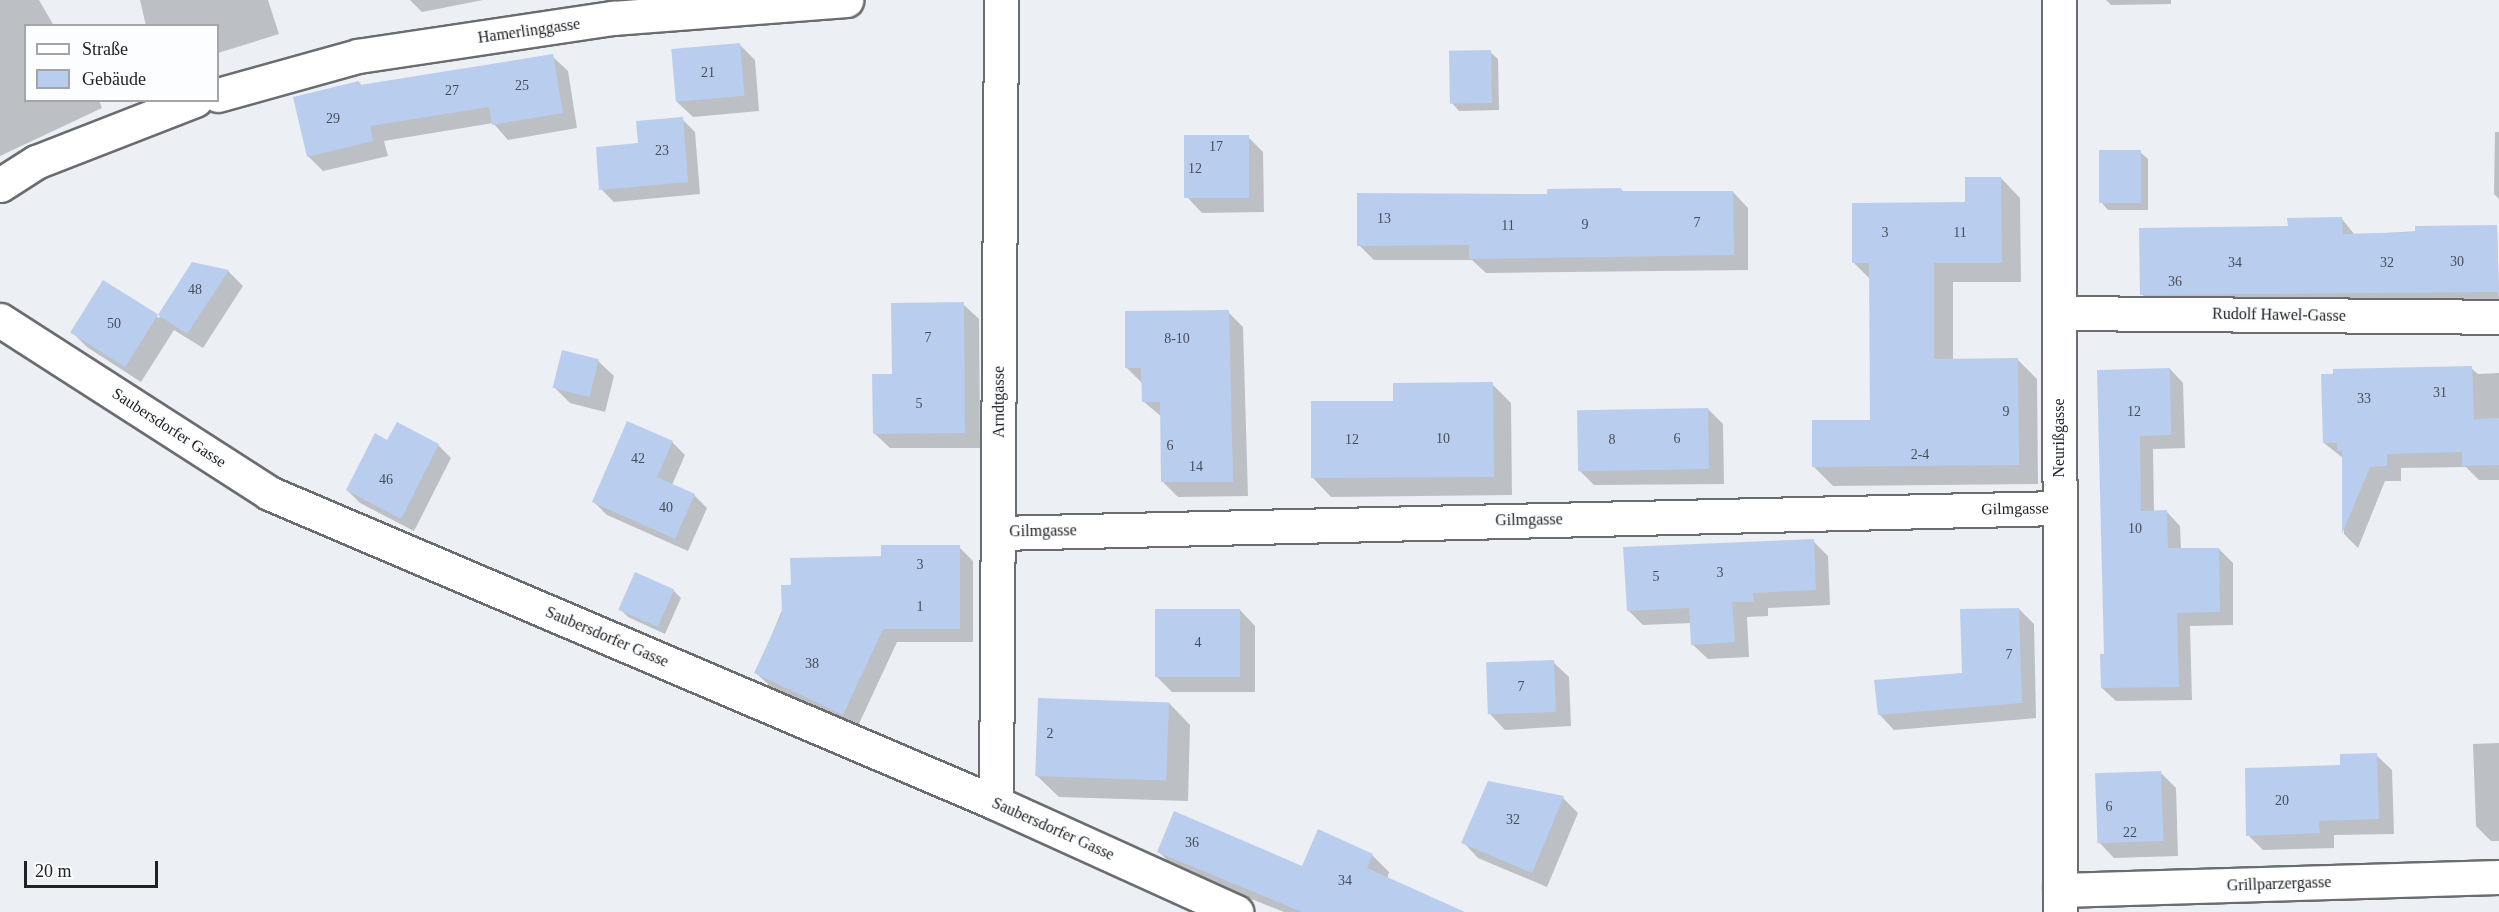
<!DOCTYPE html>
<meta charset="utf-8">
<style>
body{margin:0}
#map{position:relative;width:2499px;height:912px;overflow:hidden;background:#eceff4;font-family:Georgia,serif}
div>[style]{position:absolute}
.shadow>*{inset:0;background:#0003}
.building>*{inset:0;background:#b9ceee;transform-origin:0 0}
.roads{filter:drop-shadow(2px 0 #6a6c70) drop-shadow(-2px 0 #6a6c70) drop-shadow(0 2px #6a6c70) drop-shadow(0 -2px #6a6c70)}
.street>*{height:33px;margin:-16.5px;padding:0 16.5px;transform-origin:16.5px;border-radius:16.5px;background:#fff}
span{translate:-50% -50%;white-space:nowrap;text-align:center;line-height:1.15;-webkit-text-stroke:4.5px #fbfdff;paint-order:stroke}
.number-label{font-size:14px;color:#474d56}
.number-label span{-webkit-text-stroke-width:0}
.street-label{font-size:16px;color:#212223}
.legend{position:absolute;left:24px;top:24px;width:195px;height:78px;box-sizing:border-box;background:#fbfdff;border:2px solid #a4a5a7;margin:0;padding:8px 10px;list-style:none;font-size:18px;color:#212223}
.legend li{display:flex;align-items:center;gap:12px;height:30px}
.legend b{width:30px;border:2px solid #a4a5a7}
.scale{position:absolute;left:24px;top:861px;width:134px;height:27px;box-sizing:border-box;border:3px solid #212223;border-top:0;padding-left:8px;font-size:18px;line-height:21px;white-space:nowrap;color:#212223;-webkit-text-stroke:4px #fbfdff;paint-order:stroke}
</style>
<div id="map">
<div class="shadow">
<i style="clip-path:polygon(0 0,39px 0,54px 26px,26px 26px,26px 100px,99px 100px,102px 108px,0 156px)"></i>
<i style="clip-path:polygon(140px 0,268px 0,279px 34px,218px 53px,218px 26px,146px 26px)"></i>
<i style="clip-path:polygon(410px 0,483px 0,422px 12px)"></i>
<i style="clip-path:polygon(2106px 0,2171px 0,2171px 4px,2111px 5px)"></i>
<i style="clip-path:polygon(740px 45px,755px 60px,759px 111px,693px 117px,677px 102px)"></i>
<i style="clip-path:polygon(1490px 52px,1498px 59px,1499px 110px,1459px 111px,1452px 103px)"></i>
<i style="clip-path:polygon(552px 56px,568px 71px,577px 128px,508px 140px,493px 123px,384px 141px,388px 156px,323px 171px,308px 156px,359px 82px,362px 86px)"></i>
<i style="clip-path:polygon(682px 119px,695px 132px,700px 194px,614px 202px,601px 189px,640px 145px)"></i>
<i style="clip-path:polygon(2495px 132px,2499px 132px,2499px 199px,2494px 194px)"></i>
<i style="clip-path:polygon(1248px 137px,1263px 152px,1264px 212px,1202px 213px,1187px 197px)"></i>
<i style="clip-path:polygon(2140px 152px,2148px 159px,2148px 210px,2108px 210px,2101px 202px)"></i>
<i style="clip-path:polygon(2001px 178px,2020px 198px,2021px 282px,1953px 282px,1953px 360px,2018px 360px,2037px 379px,2038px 484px,1833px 486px,1813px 466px,1871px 421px,1870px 279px,1854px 263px,1967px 204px)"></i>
<i style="clip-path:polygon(1621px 189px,1624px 193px,1733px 192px,1748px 208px,1748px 270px,1486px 273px,1472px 260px,1374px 260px,1359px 245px,1549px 195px)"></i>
<i style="clip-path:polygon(2342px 219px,2355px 235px,2497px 226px,2499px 305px,2156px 308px,2142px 294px)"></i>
<i style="clip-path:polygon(193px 264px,228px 271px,243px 286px,203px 348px,174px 330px,141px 382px,87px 347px,72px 332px,103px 282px,159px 318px)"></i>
<i style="clip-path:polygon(963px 304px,979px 319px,980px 448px,890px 448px,874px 433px,893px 375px)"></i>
<i style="clip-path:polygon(1228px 312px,1243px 327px,1248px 496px,1178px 497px,1163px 482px,1162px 417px,1144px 402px,1142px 383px,1127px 368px)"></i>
<i style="clip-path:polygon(598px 361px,614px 376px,605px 412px,570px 403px,555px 388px)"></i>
<i style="clip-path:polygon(2471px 368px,2478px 374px,2499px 373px,2499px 480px,2479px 480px,2466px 467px,2401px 468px,2401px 481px,2385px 481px,2358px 548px,2344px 534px,2343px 458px,2324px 443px)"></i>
<i style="clip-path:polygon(2170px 369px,2183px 383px,2185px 448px,2153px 449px,2154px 512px,2167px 512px,2180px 526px,2181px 550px,2219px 549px,2233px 563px,2233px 625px,2190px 626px,2192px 700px,2116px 701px,2102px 688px,2106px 655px,2098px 371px)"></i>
<i style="clip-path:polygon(1492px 384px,1511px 403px,1512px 495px,1331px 497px,1313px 478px,1394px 402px)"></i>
<i style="clip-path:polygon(1708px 409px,1723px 424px,1724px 484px,1594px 485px,1579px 470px)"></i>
<i style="clip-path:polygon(388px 442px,438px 445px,451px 458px,414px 531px,360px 503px,347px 490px)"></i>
<i style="clip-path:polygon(672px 442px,685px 455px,672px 485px,694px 495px,707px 508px,688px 551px,607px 515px,594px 502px)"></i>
<i style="clip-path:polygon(1813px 541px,1828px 556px,1830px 605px,1768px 608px,1768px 616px,1747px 617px,1749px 657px,1708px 659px,1692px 644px,1691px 623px,1643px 625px,1628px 610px)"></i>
<i style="clip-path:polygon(959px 547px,973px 561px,973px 642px,897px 642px,857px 728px,770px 686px,756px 673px,792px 586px,882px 558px)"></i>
<i style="clip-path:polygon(673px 590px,681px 598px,665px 634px,628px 617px,621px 610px)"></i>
<i style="clip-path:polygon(2019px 609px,2034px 624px,2036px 718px,1894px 730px,1879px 714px,1964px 674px)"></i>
<i style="clip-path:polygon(1240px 610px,1255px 626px,1255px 692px,1172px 692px,1157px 677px)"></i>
<i style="clip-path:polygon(1553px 662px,1569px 677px,1571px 726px,1505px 730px,1490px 714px)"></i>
<i style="clip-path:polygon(1169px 703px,1190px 725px,1188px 801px,1059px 797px,1037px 776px)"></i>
<i style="clip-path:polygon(2499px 743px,2499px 841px,2491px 841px,2476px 826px,2473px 744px)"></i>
<i style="clip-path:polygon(2376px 755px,2392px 770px,2394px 834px,2334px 835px,2334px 848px,2263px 850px,2248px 835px,2342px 767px)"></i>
<i style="clip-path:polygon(2161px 773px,2176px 788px,2178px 856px,2114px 858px,2099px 842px)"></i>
<i style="clip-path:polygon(1489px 783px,1563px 798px,1578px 813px,1547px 887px,1478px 858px,1463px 842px)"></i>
<i style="clip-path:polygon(1159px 852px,1303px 868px,1372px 855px,1389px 872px,1387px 879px,1440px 912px,1284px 912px,1176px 869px)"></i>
</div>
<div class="building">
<i style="left:740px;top:43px;width:53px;height:69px;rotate:85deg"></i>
<i style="left:1491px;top:50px;width:53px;height:42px;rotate:89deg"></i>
<i style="clip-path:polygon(553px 54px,563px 113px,492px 125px,489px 107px,370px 126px,373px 141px,307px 157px,293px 97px,359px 81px,360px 85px)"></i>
<i style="clip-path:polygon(683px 117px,688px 182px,599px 190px,596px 147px,638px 143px,636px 121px)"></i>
<i style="left:1249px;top:135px;width:63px;height:65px;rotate:90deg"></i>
<i style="left:2099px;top:150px;width:42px;height:53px"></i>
<i style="clip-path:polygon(1965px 177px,2001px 177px,2002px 263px,1934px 263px,1934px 359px,2018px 358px,2019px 465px,1812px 467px,1812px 420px,1870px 420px,1869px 263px,1852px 263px,1852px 203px,1965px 202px)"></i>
<i style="clip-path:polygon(1621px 188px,1621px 191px,1733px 191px,1734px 255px,1469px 259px,1469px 245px,1357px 246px,1357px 193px,1547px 194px,1547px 189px)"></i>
<i style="clip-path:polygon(2342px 217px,2343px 234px,2415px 232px,2415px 226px,2497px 225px,2499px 292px,2140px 295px,2139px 228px,2288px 226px,2287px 218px)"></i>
<i style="clip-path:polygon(192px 262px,229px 270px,187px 334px,158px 315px)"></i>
<i style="left:103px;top:280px;width:65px;height:62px;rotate:32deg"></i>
<i style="clip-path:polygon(964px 302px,965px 433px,873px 434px,872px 374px,892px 374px,891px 303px)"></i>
<i style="clip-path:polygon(1229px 310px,1233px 482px,1161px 482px,1160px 402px,1142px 402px,1141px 368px,1125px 368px,1125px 311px)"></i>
<i style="left:562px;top:350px;width:38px;height:39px;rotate:14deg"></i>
<i style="clip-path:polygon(2472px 366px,2474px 419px,2499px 418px,2499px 465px,2462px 466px,2462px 452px,2387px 454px,2387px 466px,2370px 467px,2342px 534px,2342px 451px,2337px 451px,2337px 443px,2323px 443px,2321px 374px,2333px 374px,2333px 369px)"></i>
<i style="clip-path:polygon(2170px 368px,2171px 435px,2140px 436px,2141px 511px,2167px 510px,2168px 548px,2219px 548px,2220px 612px,2177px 613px,2179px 687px,2101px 688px,2100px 654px,2104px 654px,2097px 370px)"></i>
<i style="clip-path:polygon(1493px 382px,1494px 477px,1311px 478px,1311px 401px,1393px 401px,1393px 383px)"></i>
<i style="left:1708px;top:408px;width:61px;height:131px;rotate:89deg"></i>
<i style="clip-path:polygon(627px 421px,673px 441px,657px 477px,695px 494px,675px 539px,592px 502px)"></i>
<i style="clip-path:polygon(397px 422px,439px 444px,401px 519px,346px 490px,375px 433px,387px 440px)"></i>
<i style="clip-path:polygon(1814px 539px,1816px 590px,1753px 593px,1754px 602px,1732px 602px,1735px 642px,1691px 645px,1689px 608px,1627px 611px,1623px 547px)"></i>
<i style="clip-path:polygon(881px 545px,960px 545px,960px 629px,883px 629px,843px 715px,754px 673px,782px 613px,781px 585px,791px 585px,790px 558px,881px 556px)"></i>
<i style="left:635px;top:572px;width:43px;height:41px;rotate:24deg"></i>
<i style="clip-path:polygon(2019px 608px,2022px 703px,1878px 715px,1874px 680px,1962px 673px,1960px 609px)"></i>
<i style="left:1240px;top:609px;width:68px;height:85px;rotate:90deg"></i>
<i style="left:1554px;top:660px;width:52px;height:68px;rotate:88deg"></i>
<i style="left:1038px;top:698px;width:131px;height:78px;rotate:2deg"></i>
<i style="clip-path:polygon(2377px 753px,2379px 819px,2319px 821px,2320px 833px,2246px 836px,2245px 768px,2340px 765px,2340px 754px)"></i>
<i style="left:2161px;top:771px;width:70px;height:66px;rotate:88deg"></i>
<i style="clip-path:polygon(1488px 781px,1564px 796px,1532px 873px,1461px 843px)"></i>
<i style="clip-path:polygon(1174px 811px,1302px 866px,1318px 829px,1373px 854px,1367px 868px,1465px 912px,1302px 912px,1157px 852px)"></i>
</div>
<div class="roads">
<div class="street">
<i style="left:2059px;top:0;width:912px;rotate:89.94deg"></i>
<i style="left:218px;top:95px;width:145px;rotate:-15.6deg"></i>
<i style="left:358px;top:56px;width:258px;rotate:-8.5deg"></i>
<i style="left:613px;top:18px;width:234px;rotate:-4.4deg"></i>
<i style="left:0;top:185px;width:43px;rotate:-32.6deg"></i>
<i style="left:36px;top:162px;width:171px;rotate:-21.3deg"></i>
<i style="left:2059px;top:313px;width:440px;rotate:0.5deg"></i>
<i style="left:0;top:320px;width:320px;rotate:32.7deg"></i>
<i style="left:269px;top:493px;width:790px;rotate:23.09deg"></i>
<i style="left:996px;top:803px;width:264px;rotate:24.4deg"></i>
<i style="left:998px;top:533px;width:1062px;rotate:-1.35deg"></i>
<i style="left:996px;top:803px;width:803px;rotate:-89.64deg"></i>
<i style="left:2060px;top:890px;width:439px;rotate:-1.7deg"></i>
</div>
</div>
<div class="number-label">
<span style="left:708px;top:73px">21</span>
<span style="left:522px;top:86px">25</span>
<span style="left:452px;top:91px">27</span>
<span style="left:333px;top:119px">29</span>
<span style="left:1216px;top:147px">17</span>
<span style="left:662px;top:151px">23</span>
<span style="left:1195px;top:169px">12</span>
<span style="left:1384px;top:219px">13</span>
<span style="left:1697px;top:223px">7</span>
<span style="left:1585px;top:225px">9</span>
<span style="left:1508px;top:226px">11</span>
<span style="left:1885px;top:233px">3</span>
<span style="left:1960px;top:233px">11</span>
<span style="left:2457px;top:262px">30</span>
<span style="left:2235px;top:263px">34</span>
<span style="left:2387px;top:263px">32</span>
<span style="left:2175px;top:282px">36</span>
<span style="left:195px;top:290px">48</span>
<span style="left:114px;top:324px">50</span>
<span style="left:928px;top:338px">7</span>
<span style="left:1177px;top:339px">8-10</span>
<span style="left:2440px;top:393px">31</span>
<span style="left:2364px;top:399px">33</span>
<span style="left:919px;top:404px">5</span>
<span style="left:2006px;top:412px">9</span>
<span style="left:2134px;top:412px">12</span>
<span style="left:1443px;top:439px">10</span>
<span style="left:1677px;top:439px">6</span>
<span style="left:1352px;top:440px">12</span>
<span style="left:1612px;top:440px">8</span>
<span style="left:1170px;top:446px">6</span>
<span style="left:1920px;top:455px">2-4</span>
<span style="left:638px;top:459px">42</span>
<span style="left:1196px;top:467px">14</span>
<span style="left:386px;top:480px">46</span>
<span style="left:666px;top:508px">40</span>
<span style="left:2135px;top:529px">10</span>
<span style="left:920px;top:565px">3</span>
<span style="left:1720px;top:573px">3</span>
<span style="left:1656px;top:577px">5</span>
<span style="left:920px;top:607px">1</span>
<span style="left:1198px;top:643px">4</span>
<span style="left:2009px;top:655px">7</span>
<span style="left:812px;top:664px">38</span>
<span style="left:1521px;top:687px">7</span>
<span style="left:1050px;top:734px">2</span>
<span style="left:2282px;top:801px">20</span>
<span style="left:2109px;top:807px">6</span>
<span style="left:1513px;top:820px">32</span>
<span style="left:2130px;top:833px">22</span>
<span style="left:1192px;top:843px">36</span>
<span style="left:1345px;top:881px">34</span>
</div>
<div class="street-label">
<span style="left:529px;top:31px;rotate:-8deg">Hamerlinggasse</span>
<span style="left:2279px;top:315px;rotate:1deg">Rudolf Hawel-Gasse</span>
<span style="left:999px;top:402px;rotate:-90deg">Arndtgasse</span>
<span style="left:169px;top:428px;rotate:33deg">Saubersdorfer Gasse</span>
<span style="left:2059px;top:438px;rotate:-90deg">Neurißgasse</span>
<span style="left:2015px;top:509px;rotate:-1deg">Gilmgasse</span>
<span style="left:1529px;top:520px;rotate:-1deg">Gilmgasse</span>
<span style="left:1043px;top:531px;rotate:-1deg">Gilmgasse</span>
<span style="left:607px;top:637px;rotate:23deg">Saubersdorfer Gasse</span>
<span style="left:1053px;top:829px;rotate:24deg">Saubersdorfer Gasse</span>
<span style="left:2279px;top:884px;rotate:-2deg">Grillparzergasse</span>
</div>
<ul class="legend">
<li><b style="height:8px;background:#fff"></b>Straße</li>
<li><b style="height:16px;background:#b9ceee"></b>Gebäude</li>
</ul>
<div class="scale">20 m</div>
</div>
